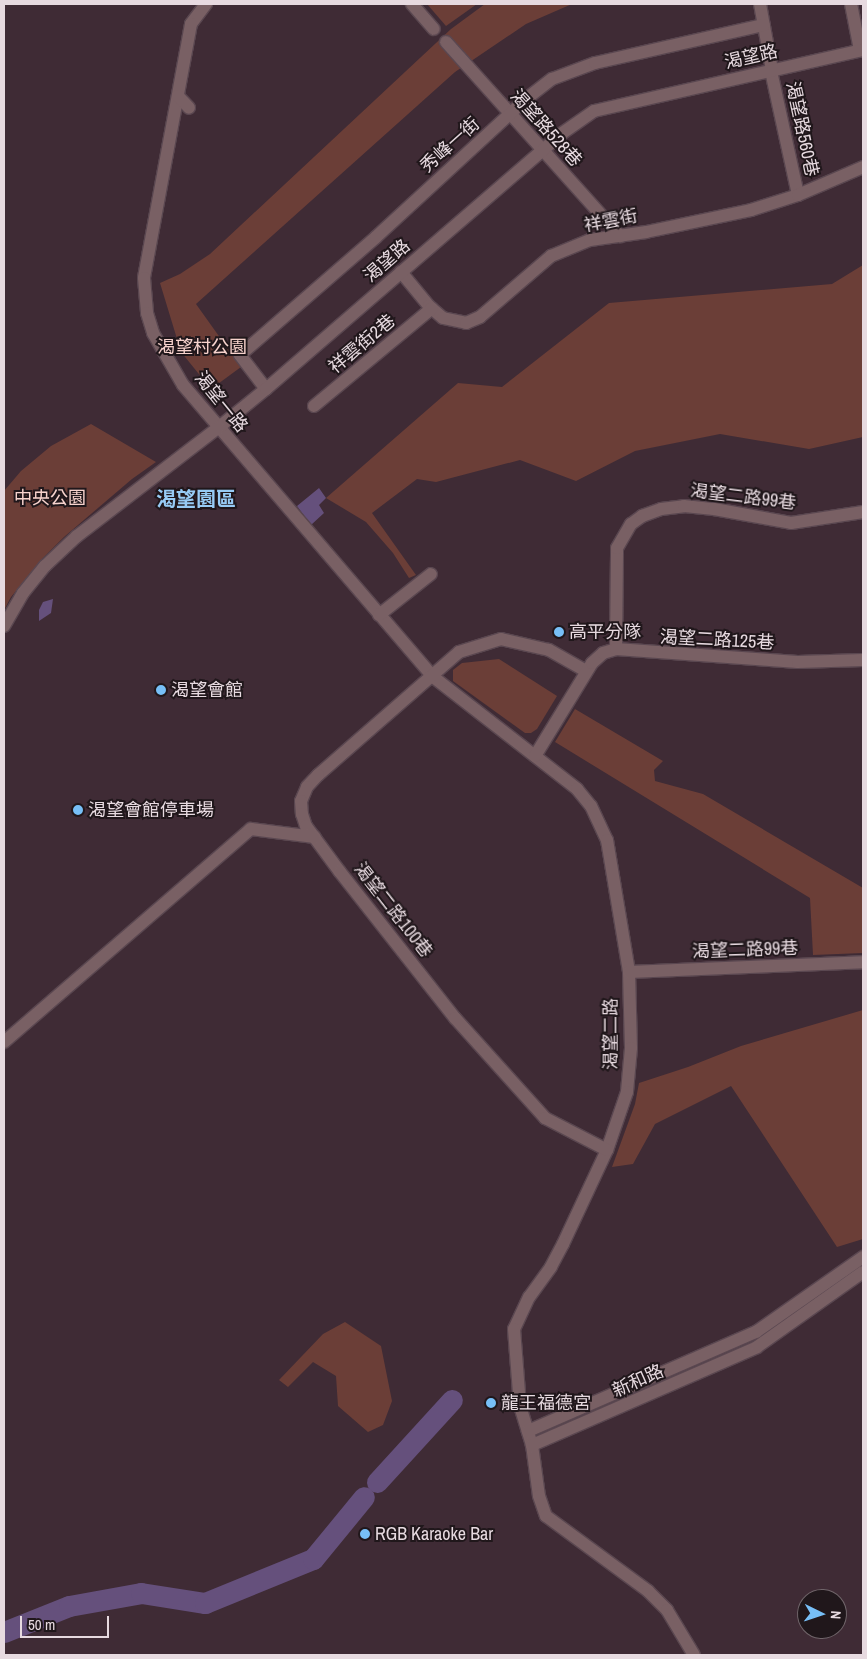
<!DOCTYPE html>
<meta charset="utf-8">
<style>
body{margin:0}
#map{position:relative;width:867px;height:1659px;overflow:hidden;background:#3f2b35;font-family:"Archivo Narrow","Noto Sans TC",sans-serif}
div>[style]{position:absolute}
.green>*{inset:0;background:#6b3e37}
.water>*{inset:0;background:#65507c}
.river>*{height:21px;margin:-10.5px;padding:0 10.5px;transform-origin:10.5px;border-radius:10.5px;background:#65507c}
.roads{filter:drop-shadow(1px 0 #5a4750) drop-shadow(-1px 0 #5a4750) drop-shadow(0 1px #5a4750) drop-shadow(0 -1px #5a4750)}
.minor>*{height:12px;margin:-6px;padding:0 6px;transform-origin:6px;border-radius:6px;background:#796064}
.tertiary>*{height:12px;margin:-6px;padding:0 6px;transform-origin:6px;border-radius:6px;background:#796064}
.dots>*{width:14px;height:14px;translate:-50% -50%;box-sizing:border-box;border:2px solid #20171b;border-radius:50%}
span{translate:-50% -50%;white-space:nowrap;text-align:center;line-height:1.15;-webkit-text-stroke:4px #20171b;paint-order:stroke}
.street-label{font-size:18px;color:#e7dae0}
.park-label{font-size:18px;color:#f7d3cd}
.poi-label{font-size:18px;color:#e7dae0}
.left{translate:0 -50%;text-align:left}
.quarter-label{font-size:20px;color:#97cbf5;font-weight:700}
.frame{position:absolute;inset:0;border:5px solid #e7dae0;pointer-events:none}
.north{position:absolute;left:797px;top:1589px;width:50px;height:50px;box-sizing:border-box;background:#20171b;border:1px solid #70656a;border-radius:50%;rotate:94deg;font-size:14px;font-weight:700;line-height:20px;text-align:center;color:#e7dae0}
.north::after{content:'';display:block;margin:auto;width:18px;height:22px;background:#77bff7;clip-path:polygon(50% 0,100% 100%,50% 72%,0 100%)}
.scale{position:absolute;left:20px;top:1616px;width:89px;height:22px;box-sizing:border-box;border:2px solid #e7dae0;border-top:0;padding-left:6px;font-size:15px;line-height:18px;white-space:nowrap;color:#e7dae0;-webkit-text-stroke:4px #20171b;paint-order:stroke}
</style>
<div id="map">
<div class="green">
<i style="clip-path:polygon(427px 4px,477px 4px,446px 26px)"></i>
<i style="clip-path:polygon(485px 4px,572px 4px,526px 24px,455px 72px,196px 304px,241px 367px,211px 389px,181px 352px,160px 283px,180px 274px,210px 254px,451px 29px)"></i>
<i style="clip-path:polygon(863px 265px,863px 437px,809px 449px,720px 434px,635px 451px,576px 481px,520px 460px,436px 482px,417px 479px,372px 513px,416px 575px,409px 578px,393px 553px,366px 522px,326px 498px,458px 383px,502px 387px,609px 303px,832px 284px)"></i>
<i style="clip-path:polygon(91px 424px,156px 462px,132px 479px,64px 537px,42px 559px,11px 597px,4px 610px,4px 491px,21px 471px,51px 446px)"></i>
<i style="clip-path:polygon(499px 659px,557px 696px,537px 729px,531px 733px,525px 733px,453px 681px,453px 670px,462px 663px)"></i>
<i style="clip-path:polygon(575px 709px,663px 761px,654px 770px,655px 781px,703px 794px,863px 888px,863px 953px,813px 955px,810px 898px,555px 742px)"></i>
<i style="clip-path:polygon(863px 1010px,863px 1239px,837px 1247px,731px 1086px,655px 1124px,633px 1164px,612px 1167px,635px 1104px,639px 1083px,688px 1067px,741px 1046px)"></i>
<i style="clip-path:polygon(345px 1322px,381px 1346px,392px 1401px,383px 1425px,368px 1432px,338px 1406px,336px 1376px,313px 1362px,288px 1387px,279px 1380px,323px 1334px)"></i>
</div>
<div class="water">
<i style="clip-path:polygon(319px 488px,326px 498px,319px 505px,324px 513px,311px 525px,297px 506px)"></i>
<i style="clip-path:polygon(53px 599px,51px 613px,39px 621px,39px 610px,43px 602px)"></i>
</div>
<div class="river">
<i style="left:377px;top:1482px;width:111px;rotate:-47.6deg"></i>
<i style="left:4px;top:1632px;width:70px;rotate:-21.8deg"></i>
<i style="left:69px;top:1606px;width:73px;rotate:-10.2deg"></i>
<i style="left:141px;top:1593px;width:65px;rotate:8.9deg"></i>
<i style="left:205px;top:1603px;width:117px;rotate:-22.2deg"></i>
<i style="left:313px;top:1559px;width:80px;rotate:-50.6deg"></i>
</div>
<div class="roads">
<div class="minor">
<i style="left:206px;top:4px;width:25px;rotate:127deg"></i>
<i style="left:191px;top:24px;width:258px;rotate:100.5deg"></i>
<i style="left:144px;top:278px;width:35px;rotate:85deg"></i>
<i style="left:147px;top:313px;width:21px;rotate:73deg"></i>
<i style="left:153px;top:333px;width:60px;rotate:60deg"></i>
<i style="left:183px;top:385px;width:383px;rotate:49.4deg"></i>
<i style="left:432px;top:676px;width:184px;rotate:37.9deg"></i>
<i style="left:577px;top:789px;width:22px;rotate:51deg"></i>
<i style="left:591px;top:806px;width:38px;rotate:65deg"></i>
<i style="left:607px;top:840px;width:134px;rotate:80.5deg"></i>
<i style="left:629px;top:972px;width:76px;rotate:88.5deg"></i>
<i style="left:631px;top:1048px;width:44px;rotate:95.2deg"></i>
<i style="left:627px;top:1092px;width:61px;rotate:109deg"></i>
<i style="left:607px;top:1150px;width:104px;rotate:115.1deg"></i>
<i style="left:563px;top:1244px;width:26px;rotate:118deg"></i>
<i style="left:551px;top:1267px;width:37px;rotate:126deg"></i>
<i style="left:529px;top:1297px;width:35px;rotate:115deg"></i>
<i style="left:514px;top:1329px;width:77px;rotate:85.5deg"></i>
<i style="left:520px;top:1406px;width:41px;rotate:72.9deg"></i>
<i style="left:532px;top:1445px;width:51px;rotate:82.2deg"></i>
<i style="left:539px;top:1496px;width:21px;rotate:71deg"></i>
<i style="left:546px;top:1516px;width:127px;rotate:36.3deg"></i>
<i style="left:648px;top:1591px;width:27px;rotate:45deg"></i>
<i style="left:667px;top:1610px;width:52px;rotate:59deg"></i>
<i style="left:412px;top:4px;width:33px;rotate:49deg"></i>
<i style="left:760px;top:4px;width:67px;rotate:79.7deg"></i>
<i style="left:851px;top:4px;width:47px;rotate:78.9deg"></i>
<i style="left:446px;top:42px;width:261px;rotate:48.1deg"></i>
<i style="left:771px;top:71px;width:127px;rotate:77.7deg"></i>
<i style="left:178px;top:96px;width:16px;rotate:47deg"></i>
<i style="left:401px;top:272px;width:44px;rotate:50.5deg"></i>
<i style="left:429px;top:306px;width:18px;rotate:41deg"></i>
<i style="left:443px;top:318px;width:24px;rotate:12deg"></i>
<i style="left:466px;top:323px;width:15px;rotate:-23deg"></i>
<i style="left:480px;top:317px;width:94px;rotate:-40.7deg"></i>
<i style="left:551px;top:256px;width:42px;rotate:-22.3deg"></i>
<i style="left:590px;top:240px;width:57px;rotate:-8.1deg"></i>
<i style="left:646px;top:232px;width:107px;rotate:-11.8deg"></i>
<i style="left:751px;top:210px;width:49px;rotate:-17.7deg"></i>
<i style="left:798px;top:195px;width:71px;rotate:-23.3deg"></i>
<i style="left:266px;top:389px;width:43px;rotate:-127.4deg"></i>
<i style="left:240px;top:355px;width:180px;rotate:-40.9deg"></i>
<i style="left:376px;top:237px;width:204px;rotate:-42.6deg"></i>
<i style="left:526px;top:99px;width:33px;rotate:-38deg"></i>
<i style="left:552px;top:79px;width:46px;rotate:-20.4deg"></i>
<i style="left:595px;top:63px;width:173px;rotate:-12.7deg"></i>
<i style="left:314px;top:406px;width:153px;rotate:-39.7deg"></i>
<i style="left:218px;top:428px;width:62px;rotate:-39.1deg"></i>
<i style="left:266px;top:389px;width:390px;rotate:-40.8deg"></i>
<i style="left:561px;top:134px;width:40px;rotate:-34.9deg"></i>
<i style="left:594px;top:111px;width:276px;rotate:-12.8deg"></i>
<i style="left:379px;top:615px;width:66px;rotate:-38.3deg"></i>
<i style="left:616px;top:649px;width:101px;rotate:-89.4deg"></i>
<i style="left:617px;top:548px;width:28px;rotate:-60deg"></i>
<i style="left:631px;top:524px;width:14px;rotate:-36deg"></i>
<i style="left:642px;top:516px;width:20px;rotate:-20deg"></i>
<i style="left:661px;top:509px;width:23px;rotate:-7deg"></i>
<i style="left:684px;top:506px;width:30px;rotate:6deg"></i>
<i style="left:714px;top:509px;width:78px;rotate:10.3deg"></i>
<i style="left:791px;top:523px;width:73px;rotate:-8.7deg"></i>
<i style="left:586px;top:671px;width:43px;rotate:-150.4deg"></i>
<i style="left:549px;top:650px;width:49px;rotate:-167.1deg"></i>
<i style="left:501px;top:639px;width:44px;rotate:162.8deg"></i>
<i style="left:459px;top:652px;width:187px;rotate:138.9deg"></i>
<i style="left:318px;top:775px;width:16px;rotate:133deg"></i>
<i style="left:307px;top:787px;width:15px;rotate:113deg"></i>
<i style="left:301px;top:801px;width:13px;rotate:86deg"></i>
<i style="left:302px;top:814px;width:13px;rotate:72deg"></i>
<i style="left:306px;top:826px;width:57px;rotate:53.5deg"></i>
<i style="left:340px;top:872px;width:186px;rotate:51.8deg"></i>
<i style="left:455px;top:1018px;width:135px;rotate:48deg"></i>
<i style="left:545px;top:1118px;width:70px;rotate:27.3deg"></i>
<i style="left:535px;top:756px;width:109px;rotate:-58.5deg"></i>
<i style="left:592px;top:663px;width:15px;rotate:-42deg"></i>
<i style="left:603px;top:653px;width:14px;rotate:-17deg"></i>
<i style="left:616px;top:649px;width:182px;rotate:4.1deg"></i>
<i style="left:798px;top:662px;width:65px;rotate:-1.8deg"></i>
<i style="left:629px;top:972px;width:234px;rotate:-2.4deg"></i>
<i style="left:4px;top:1042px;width:326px;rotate:-40.8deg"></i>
<i style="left:251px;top:829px;width:64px;rotate:7.2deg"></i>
<i style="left:528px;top:1431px;width:249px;rotate:-23.5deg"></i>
<i style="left:756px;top:1332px;width:131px;rotate:-35deg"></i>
<i style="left:532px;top:1445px;width:245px;rotate:-23.5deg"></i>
<i style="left:757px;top:1347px;width:130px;rotate:-35.3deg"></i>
</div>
<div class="tertiary">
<i style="left:4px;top:626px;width:38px;rotate:-60deg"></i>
<i style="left:23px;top:593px;width:35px;rotate:-51deg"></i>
<i style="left:45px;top:566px;width:44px;rotate:-43.2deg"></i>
<i style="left:77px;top:536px;width:178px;rotate:-37.5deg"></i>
</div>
</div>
<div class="dots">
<i style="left:559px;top:632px;background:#77bff7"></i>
<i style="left:161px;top:690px;background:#77bff7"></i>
<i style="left:78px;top:810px;background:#77bff7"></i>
<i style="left:491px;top:1403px;background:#77bff7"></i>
<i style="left:365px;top:1534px;background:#77bff7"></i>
</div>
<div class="street-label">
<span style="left:751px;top:57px;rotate:-13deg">渴望路</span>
<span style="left:546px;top:128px;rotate:48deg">渴望路528巷</span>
<span style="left:802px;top:129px;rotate:78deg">渴望路560巷</span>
<span style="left:450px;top:145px;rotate:-42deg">秀峰一街</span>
<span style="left:611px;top:221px;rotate:-11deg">祥雲街</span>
<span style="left:387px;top:261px;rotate:-41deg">渴望路</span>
<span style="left:362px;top:344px;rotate:-40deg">祥雲街2巷</span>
<span style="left:221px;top:402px;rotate:51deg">渴望一路</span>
<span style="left:743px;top:497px;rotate:7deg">渴望二路99巷</span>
<span style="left:717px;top:640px;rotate:3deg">渴望二路125巷</span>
<span style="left:393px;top:910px;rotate:52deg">渴望二路100巷</span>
<span style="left:745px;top:950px;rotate:-2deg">渴望二路99巷</span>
<span style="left:611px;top:1034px;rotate:-90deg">渴望二路</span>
<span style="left:638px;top:1381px;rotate:-24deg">新和路</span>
</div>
<div class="park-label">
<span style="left:202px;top:347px">渴望村公園</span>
<span style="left:50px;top:498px">中央公園</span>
</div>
<div class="poi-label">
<span class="left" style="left:569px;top:632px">高平分隊</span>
<span class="left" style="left:171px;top:690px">渴望會館</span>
<span class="left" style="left:88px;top:810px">渴望會館停車場</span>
<span class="left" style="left:501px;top:1403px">龍王福德宮</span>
<span class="left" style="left:375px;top:1534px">RGB Karaoke Bar</span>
</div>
<div class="quarter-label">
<span style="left:196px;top:498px">渴望園區</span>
</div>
<div class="frame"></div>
<div class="north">N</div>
<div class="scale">50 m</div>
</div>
